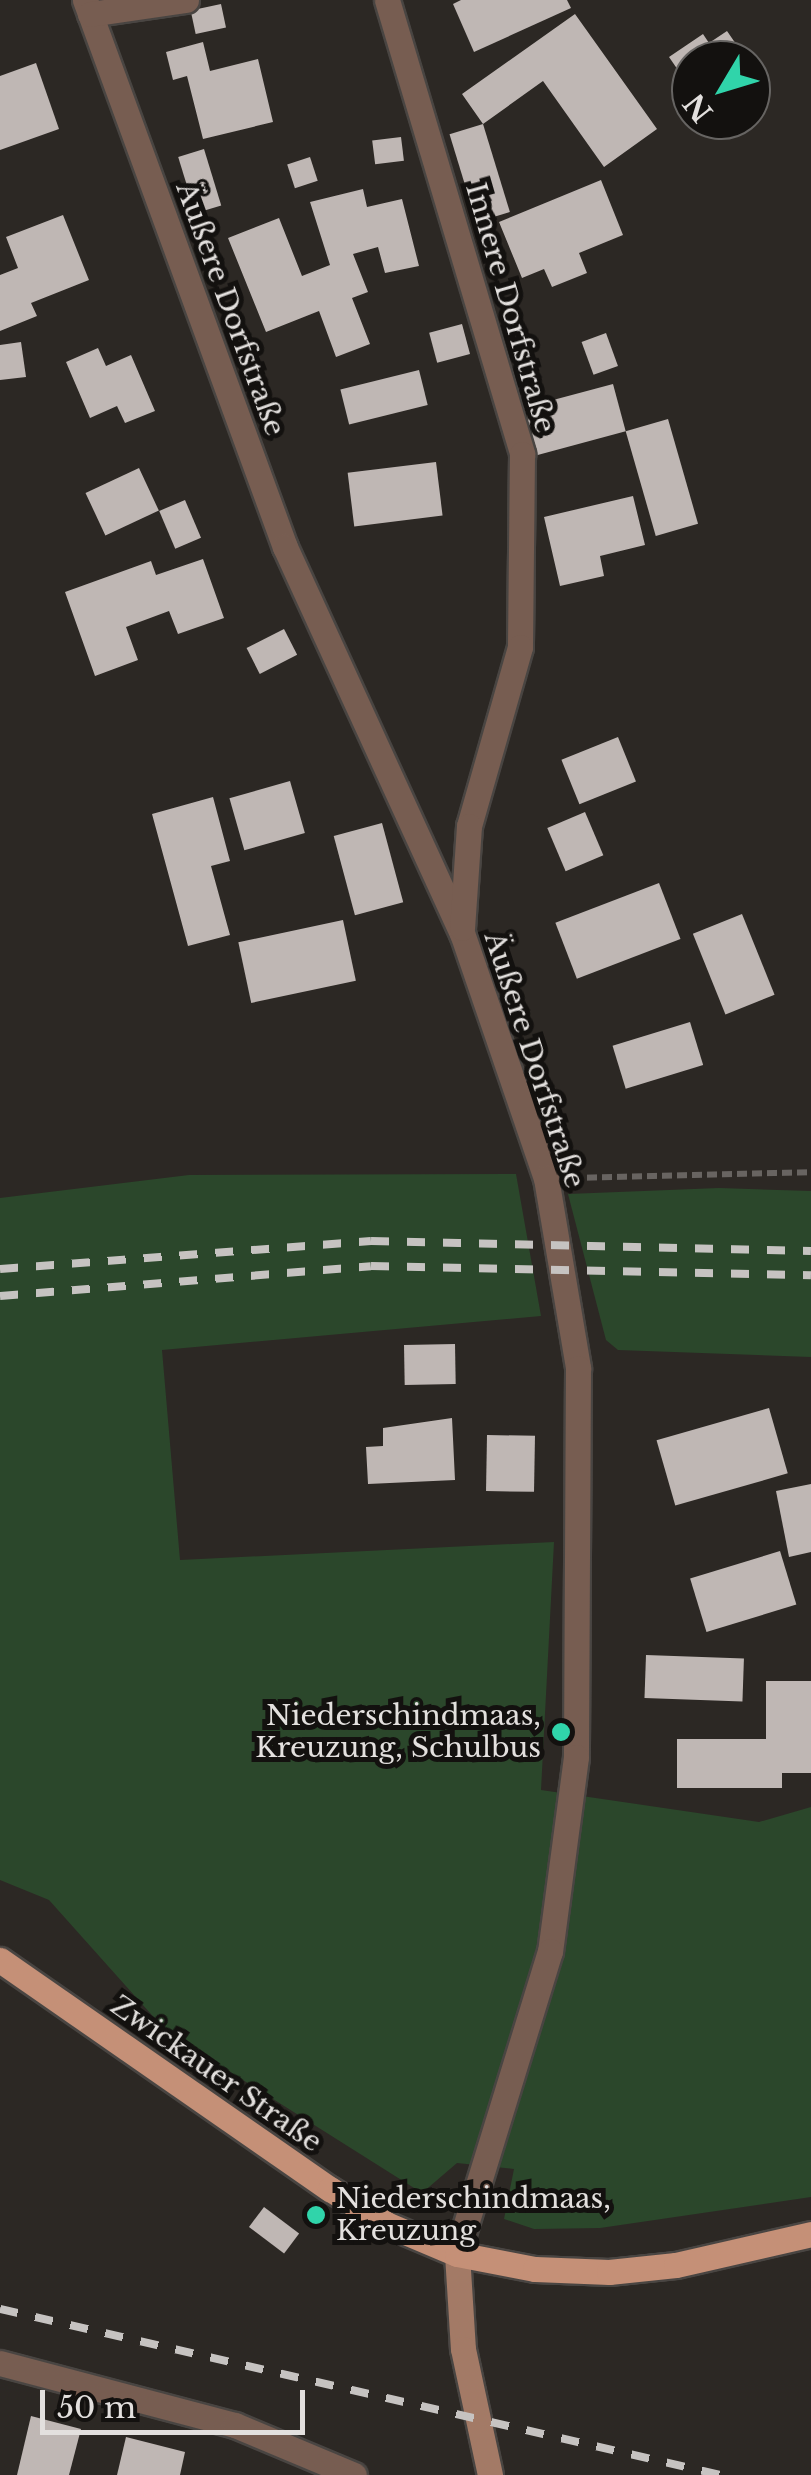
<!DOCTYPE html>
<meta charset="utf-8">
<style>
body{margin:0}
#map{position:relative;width:811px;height:2475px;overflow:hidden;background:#2c2824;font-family:"Libre Baskerville",serif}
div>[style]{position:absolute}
.green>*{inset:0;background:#2b472b}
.building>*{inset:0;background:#bfb7b4;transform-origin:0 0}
.path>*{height:6px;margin-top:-3px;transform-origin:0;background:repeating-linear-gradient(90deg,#686461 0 10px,transparent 0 15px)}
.roads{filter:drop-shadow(2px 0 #494542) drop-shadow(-2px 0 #494542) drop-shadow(0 2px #494542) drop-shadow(0 -2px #494542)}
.street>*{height:25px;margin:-12.5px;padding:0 12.5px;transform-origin:12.5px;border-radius:12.5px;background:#775d51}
.secondary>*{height:25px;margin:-12.5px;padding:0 12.5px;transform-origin:12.5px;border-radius:12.5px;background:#a37a66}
.primary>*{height:25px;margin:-12.5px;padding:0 12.5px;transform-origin:12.5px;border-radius:12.5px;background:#c59077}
.rail>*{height:8px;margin-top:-4px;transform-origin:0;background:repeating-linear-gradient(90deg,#c6c3c1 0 18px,transparent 0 36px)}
.dots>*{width:28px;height:28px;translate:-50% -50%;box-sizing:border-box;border:5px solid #13110f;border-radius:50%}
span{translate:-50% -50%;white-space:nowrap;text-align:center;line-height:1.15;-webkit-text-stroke:10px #13110f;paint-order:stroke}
.street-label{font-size:28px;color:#e3e0de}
.poi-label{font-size:28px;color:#e3e0de}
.right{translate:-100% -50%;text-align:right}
.left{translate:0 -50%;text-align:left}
.north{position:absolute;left:671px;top:40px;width:100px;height:100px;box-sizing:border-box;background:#13110f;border:2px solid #666462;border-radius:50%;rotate:232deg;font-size:28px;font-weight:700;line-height:40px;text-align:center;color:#e3e0de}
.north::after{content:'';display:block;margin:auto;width:35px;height:45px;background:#30d4aa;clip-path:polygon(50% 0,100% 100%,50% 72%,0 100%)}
.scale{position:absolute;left:40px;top:2390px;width:265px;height:45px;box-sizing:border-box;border:5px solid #e3e0de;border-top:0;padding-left:12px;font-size:30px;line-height:35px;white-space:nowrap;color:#e3e0de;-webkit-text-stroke:8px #13110f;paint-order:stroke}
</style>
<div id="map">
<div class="green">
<i style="clip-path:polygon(516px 1174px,541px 1316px,162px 1350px,180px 1560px,554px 1542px,541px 1790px,759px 1822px,811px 1807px,811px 2197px,600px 2228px,534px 2229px,504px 2219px,514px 2169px,457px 2163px,422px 2193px,167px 2032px,49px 1900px,0 1880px,0 1198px,189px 1175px)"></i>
<i style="clip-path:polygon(719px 1188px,811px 1191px,811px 1357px,618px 1350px,606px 1340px,568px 1194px)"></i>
</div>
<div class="building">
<i style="clip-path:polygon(461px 0,567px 0,571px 8px,474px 52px,453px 4px)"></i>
<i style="left:221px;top:4px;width:24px;height:31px;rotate:78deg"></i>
<i style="clip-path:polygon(575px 14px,657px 129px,604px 167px,543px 81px,483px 124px,462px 94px)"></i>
<i style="clip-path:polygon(727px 31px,747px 60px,691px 60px,691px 89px,669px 57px,703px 34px,709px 43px)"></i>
<i style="clip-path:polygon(203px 42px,210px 71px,258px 59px,273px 122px,203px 139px,187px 76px,173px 80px,166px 52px)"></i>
<i style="clip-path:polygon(36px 63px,59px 129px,0 150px,0 76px)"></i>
<i style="left:483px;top:124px;width:92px;height:35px;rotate:73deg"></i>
<i style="left:401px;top:137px;width:24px;height:29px;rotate:83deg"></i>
<i style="left:204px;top:149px;width:59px;height:27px;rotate:73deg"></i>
<i style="left:310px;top:157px;width:25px;height:24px;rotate:72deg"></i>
<i style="clip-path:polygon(601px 180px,623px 235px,579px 253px,587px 273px,552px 287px,544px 269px,522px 278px,499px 222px)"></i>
<i style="clip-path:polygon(363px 189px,367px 207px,402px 199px,419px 266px,385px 273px,378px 247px,353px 254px,368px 292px,352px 298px,370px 344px,336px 357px,319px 311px,266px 332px,228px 238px,279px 218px,302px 276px,330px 265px,310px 202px)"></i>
<i style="clip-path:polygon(63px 215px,89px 280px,31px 303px,37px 316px,0 331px,0 275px,18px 268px,6px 237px)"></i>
<i style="left:462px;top:324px;width:31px;height:34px;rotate:75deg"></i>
<i style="left:606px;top:333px;width:35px;height:26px;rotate:70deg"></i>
<i style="clip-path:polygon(21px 342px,26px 377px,0 380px,0 345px)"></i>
<i style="clip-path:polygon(98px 348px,106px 366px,131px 355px,155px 411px,125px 423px,117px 406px,90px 418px,66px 362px)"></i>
<i style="left:419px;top:370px;width:36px;height:81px;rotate:76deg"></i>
<i style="left:613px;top:384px;width:49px;height:93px;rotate:75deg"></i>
<i style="left:668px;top:419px;width:109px;height:44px;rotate:74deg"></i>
<i style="left:436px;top:462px;width:54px;height:89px;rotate:83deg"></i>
<i style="left:139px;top:468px;width:47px;height:59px;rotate:65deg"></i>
<i style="clip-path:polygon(633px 496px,645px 545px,600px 556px,604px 576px,560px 586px,544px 517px)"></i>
<i style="left:185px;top:500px;width:41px;height:28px;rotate:67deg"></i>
<i style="clip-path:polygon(203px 559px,224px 618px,178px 634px,169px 611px,126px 627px,138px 660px,95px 676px,65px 592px,151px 561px,156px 575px)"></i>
<i style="left:284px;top:629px;width:29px;height:42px;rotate:63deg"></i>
<i style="left:618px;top:737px;width:48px;height:61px;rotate:68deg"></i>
<i style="left:290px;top:781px;width:54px;height:63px;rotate:74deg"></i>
<i style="clip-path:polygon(213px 797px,230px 861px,211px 866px,230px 935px,188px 946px,152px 814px)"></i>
<i style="left:585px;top:812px;width:47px;height:41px;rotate:67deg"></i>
<i style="left:382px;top:823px;width:82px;height:50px;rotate:75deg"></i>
<i style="left:659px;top:883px;width:60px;height:111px;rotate:69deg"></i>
<i style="left:742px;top:914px;width:87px;height:53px;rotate:68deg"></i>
<i style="left:343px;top:920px;width:62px;height:107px;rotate:78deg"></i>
<i style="left:690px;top:1022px;width:45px;height:81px;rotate:73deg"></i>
<i style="left:455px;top:1344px;width:40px;height:51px;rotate:89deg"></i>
<i style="left:769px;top:1408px;width:68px;height:117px;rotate:74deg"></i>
<i style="clip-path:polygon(452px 1418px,455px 1480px,368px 1484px,366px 1447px,383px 1446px,383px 1428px)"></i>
<i style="left:487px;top:1435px;width:48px;height:56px;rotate:1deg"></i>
<i style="clip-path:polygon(811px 1484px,811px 1552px,789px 1557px,776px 1491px)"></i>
<i style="left:780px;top:1551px;width:56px;height:94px;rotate:73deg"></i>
<i style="left:646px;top:1655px;width:98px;height:43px;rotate:2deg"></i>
<i style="clip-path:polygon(766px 1681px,811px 1681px,811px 1773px,782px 1773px,782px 1788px,677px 1788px,677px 1739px,766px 1739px)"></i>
<i style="left:264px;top:2207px;width:44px;height:25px;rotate:37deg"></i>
<i style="clip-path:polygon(31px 2416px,81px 2429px,69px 2475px,17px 2475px)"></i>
<i style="clip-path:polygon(126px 2437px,185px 2452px,180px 2475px,117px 2475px)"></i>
</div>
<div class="path">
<i style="left:572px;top:1178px;width:239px;rotate:-1.4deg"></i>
</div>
<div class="roads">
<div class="street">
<i style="left:85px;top:0;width:582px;rotate:69.92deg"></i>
<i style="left:285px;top:547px;width:425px;rotate:65.4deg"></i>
<i style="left:462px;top:933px;width:259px;rotate:71.1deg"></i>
<i style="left:546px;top:1178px;width:193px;rotate:80.4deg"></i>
<i style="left:578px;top:1368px;width:389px;rotate:90.3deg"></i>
<i style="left:576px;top:1757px;width:196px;rotate:97.6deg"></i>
<i style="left:550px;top:1951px;width:317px;rotate:107.1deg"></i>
<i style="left:387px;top:0;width:474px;rotate:73.4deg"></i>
<i style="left:522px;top:454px;width:193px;rotate:90.6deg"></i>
<i style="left:520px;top:647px;width:186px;rotate:105.9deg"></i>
<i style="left:469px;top:826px;width:102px;rotate:93.9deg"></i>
<i style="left:90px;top:14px;width:97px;rotate:-8.3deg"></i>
<i style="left:0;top:2363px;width:243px;rotate:14.8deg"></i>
<i style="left:235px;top:2425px;width:129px;rotate:22.8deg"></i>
</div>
<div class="secondary">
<i style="left:457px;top:2254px;width:95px;rotate:86.4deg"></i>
<i style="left:463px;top:2349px;width:129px;rotate:77.9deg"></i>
</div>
<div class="primary">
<i style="left:0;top:1960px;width:402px;rotate:34.8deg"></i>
<i style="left:330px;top:2189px;width:66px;rotate:32deg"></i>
<i style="left:386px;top:2224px;width:77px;rotate:22.9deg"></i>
<i style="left:457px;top:2254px;width:79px;rotate:10.9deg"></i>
<i style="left:535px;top:2269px;width:74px;rotate:2.3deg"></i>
<i style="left:609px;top:2272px;width:67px;rotate:-6deg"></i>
<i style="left:676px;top:2265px;width:139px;rotate:-12.9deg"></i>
</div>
</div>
<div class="rail">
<i style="left:0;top:1269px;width:372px;rotate:-4.3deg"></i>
<i style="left:371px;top:1241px;width:440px;rotate:1.3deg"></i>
<i style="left:0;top:1296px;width:372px;rotate:-4.6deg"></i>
<i style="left:371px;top:1266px;width:440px;rotate:1.2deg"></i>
<i style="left:0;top:2309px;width:740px;rotate:12.97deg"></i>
</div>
<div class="dots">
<i style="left:561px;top:1732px;background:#30d4aa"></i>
<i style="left:316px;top:2215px;background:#30d4aa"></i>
</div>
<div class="street-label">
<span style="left:510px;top:308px;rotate:74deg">Innere Dorfstraße</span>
<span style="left:230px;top:309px;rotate:70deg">Äußere Dorfstraße</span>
<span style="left:534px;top:1060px;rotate:72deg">Äußere Dorfstraße</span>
<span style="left:216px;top:2074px;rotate:35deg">Zwickauer Straße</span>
</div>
<div class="poi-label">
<span class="right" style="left:541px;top:1732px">Niederschindmaas,<br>Kreuzung, Schulbus</span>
<span class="left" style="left:336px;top:2215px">Niederschindmaas,<br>Kreuzung</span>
</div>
<div class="north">N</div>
<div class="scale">50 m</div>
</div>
